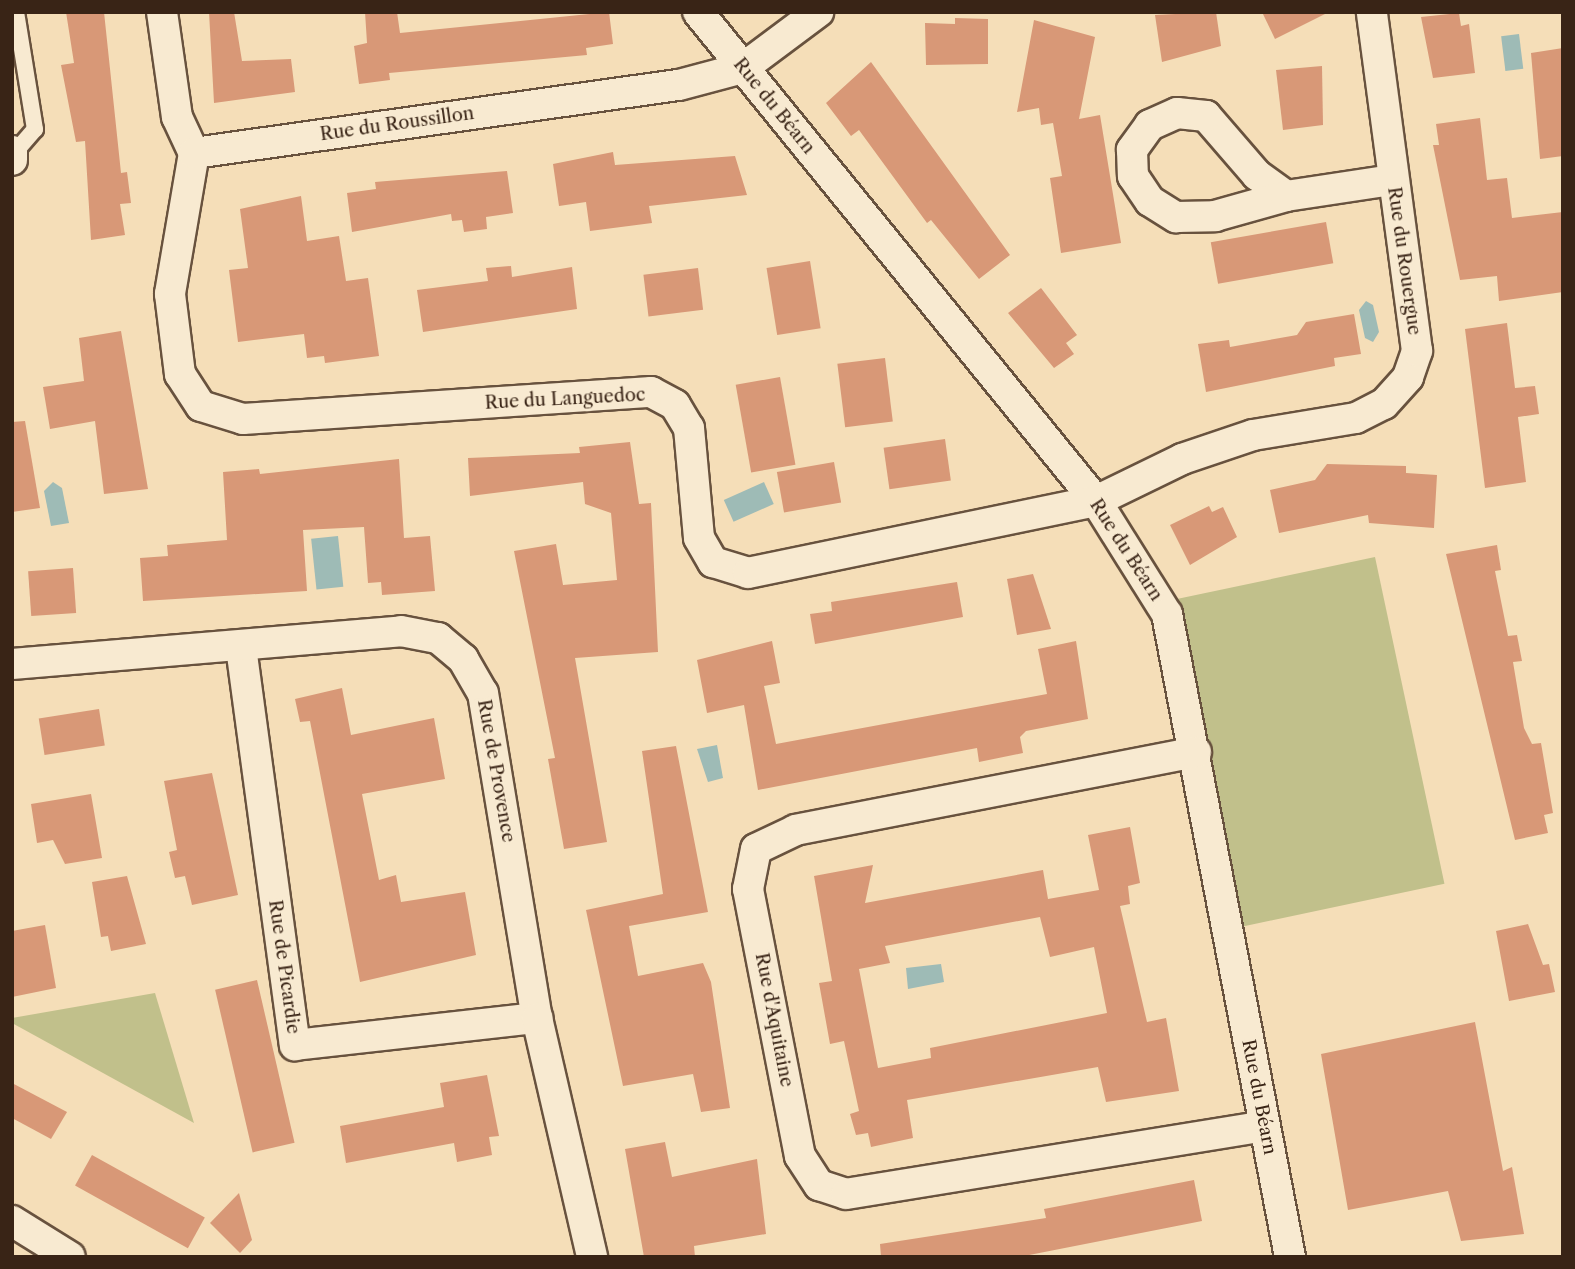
<!DOCTYPE html>
<meta charset="utf-8">
<style>
body{margin:0}
#map{position:relative;width:1575px;height:1269px;overflow:hidden;background:#f5deb8;font-family:"Libre Caslon Text",serif}
div>[style]{position:absolute}
.green>*{inset:0;background:#c1c08b;transform-origin:0 0}
.water>*{inset:0;background:#9ebbb6;transform-origin:0 0}
.building>*{inset:0;background:#d89877;transform-origin:0 0}
.roads{filter:drop-shadow(2px 0 #68523e) drop-shadow(-2px 0 #68523e) drop-shadow(0 2px #68523e) drop-shadow(0 -2px #68523e)}
.lane>*{height:16px;margin:-8px;padding:0 8px;transform-origin:8px;border-radius:8px;background:#f8ead1}
.street>*{height:30px;margin:-15px;padding:0 15px;transform-origin:15px;border-radius:15px;background:#f8ead1}
span{translate:-50% -50%;white-space:nowrap;text-align:center;line-height:1.15;-webkit-text-stroke:5px #f8ead1;paint-order:stroke}
.street-label{font-size:18px;color:#392416}
.frame{position:absolute;inset:0;border:14px solid #392416;pointer-events:none}
</style>
<div id="map">
<div class="green">
<i style="left:1375px;top:557px;width:334px;height:205px;rotate:78deg"></i>
<i style="clip-path:polygon(155px 993px,194px 1123px,12px 1023px,12px 1018px)"></i>
</div>
<div class="water">
<i style="left:1519px;top:34px;width:35px;height:18px;rotate:83deg"></i>
<i style="clip-path:polygon(1366px 301px,1373px 305px,1379px 332px,1373px 342px,1365px 338px,1359px 310px)"></i>
<i style="clip-path:polygon(53px 482px,62px 488px,69px 523px,51px 526px,44px 491px)"></i>
<i style="left:764px;top:482px;width:24px;height:44px;rotate:66deg"></i>
<i style="left:338px;top:536px;width:51px;height:27px;rotate:84deg"></i>
<i style="clip-path:polygon(717px 745px,723px 778px,708px 782px,697px 749px)"></i>
<i style="clip-path:polygon(941px 964px,944px 982px,908px 989px,906px 968px)"></i>
</div>
<div class="building">
<i style="clip-path:polygon(66px 12px,104px 12px,121px 173px,127px 172px,131px 203px,120px 204px,125px 235px,91px 240px,85px 141px,76px 142px,61px 65px,74px 63px)"></i>
<i style="clip-path:polygon(209px 12px,234px 12px,242px 61px,291px 59px,295px 92px,214px 103px)"></i>
<i style="clip-path:polygon(365px 12px,397px 12px,400px 33px,609px 12px,613px 44px,586px 48px,587px 55px,389px 73px,390px 80px,359px 84px,354px 46px,367px 43px)"></i>
<i style="clip-path:polygon(1216px 12px,1221px 46px,1162px 62px,1155px 15px)"></i>
<i style="clip-path:polygon(1262px 12px,1329px 12px,1275px 39px)"></i>
<i style="clip-path:polygon(1459px 13px,1461px 26px,1469px 24px,1475px 73px,1433px 78px,1421px 17px)"></i>
<i style="clip-path:polygon(955px 18px,988px 19px,988px 64px,926px 65px,925px 23px,955px 24px)"></i>
<i style="clip-path:polygon(1034px 20px,1095px 37px,1079px 119px,1100px 115px,1121px 243px,1061px 253px,1050px 178px,1062px 176px,1053px 123px,1041px 125px,1039px 108px,1017px 112px)"></i>
<i style="clip-path:polygon(1563px 48px,1563px 156px,1540px 159px,1531px 53px)"></i>
<i style="clip-path:polygon(871px 62px,1010px 255px,979px 279px,931px 220px,927px 223px,859px 130px,851px 136px,826px 103px)"></i>
<i style="clip-path:polygon(1322px 66px,1323px 125px,1283px 130px,1276px 70px)"></i>
<i style="clip-path:polygon(1480px 118px,1487px 180px,1507px 178px,1512px 218px,1563px 212px,1563px 292px,1499px 301px,1497px 276px,1460px 280px,1433px 145px,1439px 145px,1436px 124px)"></i>
<i style="clip-path:polygon(613px 152px,615px 165px,735px 156px,747px 195px,649px 206px,652px 223px,590px 231px,586px 202px,559px 206px,553px 164px)"></i>
<i style="clip-path:polygon(507px 171px,513px 213px,486px 217px,487px 229px,464px 232px,462px 220px,452px 221px,451px 214px,352px 232px,347px 193px,376px 189px,375px 182px)"></i>
<i style="clip-path:polygon(301px 196px,307px 241px,339px 236px,346px 281px,368px 278px,379px 356px,325px 363px,324px 356px,307px 358px,304px 334px,238px 342px,229px 270px,248px 268px,240px 209px)"></i>
<i style="left:1326px;top:222px;width:42px;height:117px;rotate:80deg"></i>
<i style="left:810px;top:261px;width:68px;height:44px;rotate:81deg"></i>
<i style="clip-path:polygon(511px 266px,512px 277px,572px 267px,577px 309px,423px 332px,417px 290px,488px 281px,486px 268px)"></i>
<i style="left:698px;top:268px;width:42px;height:55px;rotate:83deg"></i>
<i style="clip-path:polygon(1041px 288px,1077px 335px,1066px 343px,1074px 354px,1054px 368px,1008px 313px)"></i>
<i style="clip-path:polygon(1354px 314px,1361px 354px,1334px 358px,1335px 366px,1206px 392px,1198px 344px,1229px 340px,1230px 347px,1297px 335px,1306px 322px)"></i>
<i style="clip-path:polygon(1507px 323px,1515px 388px,1535px 386px,1539px 414px,1518px 417px,1526px 482px,1485px 488px,1465px 329px)"></i>
<i style="clip-path:polygon(121px 331px,148px 489px,104px 494px,95px 421px,50px 429px,43px 387px,84px 381px,79px 338px)"></i>
<i style="left:885px;top:358px;width:64px;height:48px;rotate:83deg"></i>
<i style="left:780px;top:377px;width:89px;height:45px;rotate:80deg"></i>
<i style="clip-path:polygon(25px 421px,40px 508px,12px 512px,12px 422px)"></i>
<i style="left:945px;top:439px;width:42px;height:62px;rotate:82deg"></i>
<i style="clip-path:polygon(630px 442px,639px 504px,651px 503px,658px 652px,575px 658px,607px 842px,564px 849px,548px 759px,555px 758px,514px 551px,556px 544px,563px 585px,617px 580px,611px 513px,585px 504px,583px 482px,470px 496px,468px 458px,580px 453px,579px 447px)"></i>
<i style="clip-path:polygon(399px 459px,404px 538px,430px 536px,435px 591px,382px 595px,381px 582px,368px 583px,364px 527px,303px 530px,307px 591px,143px 601px,140px 558px,168px 556px,167px 545px,227px 540px,223px 472px,259px 469px,260px 474px)"></i>
<i style="left:834px;top:462px;width:41px;height:58px;rotate:80deg"></i>
<i style="clip-path:polygon(1327px 464px,1406px 466px,1406px 473px,1437px 475px,1434px 528px,1369px 523px,1368px 515px,1279px 533px,1270px 490px,1315px 480px)"></i>
<i style="clip-path:polygon(1209px 506px,1212px 512px,1223px 507px,1237px 537px,1190px 565px,1170px 525px)"></i>
<i style="clip-path:polygon(1497px 545px,1501px 570px,1495px 571px,1508px 636px,1517px 635px,1522px 661px,1513px 662px,1524px 728px,1532px 744px,1541px 743px,1553px 813px,1544px 815px,1548px 833px,1515px 840px,1446px 554px)"></i>
<i style="left:73px;top:568px;width:45px;height:45px;rotate:86deg"></i>
<i style="clip-path:polygon(1033px 574px,1051px 629px,1017px 635px,1007px 579px)"></i>
<i style="clip-path:polygon(957px 582px,963px 617px,815px 644px,810px 614px,832px 611px,831px 602px)"></i>
<i style="clip-path:polygon(772px 641px,780px 683px,764px 686px,776px 744px,1047px 694px,1038px 649px,1076px 641px,1088px 719px,1026px 731px,1020px 737px,1023px 753px,979px 762px,977px 748px,758px 790px,744px 705px,707px 713px,697px 660px)"></i>
<i style="clip-path:polygon(342px 688px,351px 735px,434px 718px,445px 779px,362px 794px,379px 880px,396px 875px,401px 902px,465px 892px,476px 955px,360px 982px,310px 721px,300px 722px,295px 699px)"></i>
<i style="left:99px;top:709px;width:37px;height:61px;rotate:81deg"></i>
<i style="clip-path:polygon(676px 746px,708px 912px,629px 926px,638px 976px,703px 963px,711px 982px,730px 1108px,701px 1112px,693px 1074px,623px 1086px,586px 910px,663px 894px,642px 751px)"></i>
<i style="clip-path:polygon(212px 773px,238px 895px,192px 905px,185px 876px,175px 878px,169px 852px,177px 850px,164px 781px)"></i>
<i style="clip-path:polygon(91px 794px,102px 858px,65px 864px,53px 840px,37px 843px,31px 804px)"></i>
<i style="clip-path:polygon(evenodd,1130px 827px,1140px 883px,1128px 886px,1130px 904px,1120px 906px,1147px 1022px,1166px 1018px,1179px 1091px,1106px 1102px,1098px 1067px,907px 1100px,913px 1138px,871px 1147px,868px 1133px,856px 1135px,850px 1114px,859px 1111px,844px 1041px,830px 1044px,819px 983px,832px 981px,814px 876px,873px 865px,865px 903px,1043px 870px,1048px 899px,1099px 890px,1088px 835px,1130px 827px,1040px 917px,1050px 957px,1094px 947px,1107px 1013px,930px 1048px,931px 1058px,878px 1068px,859px 969px,890px 963px,885px 946px,1040px 917px)"></i>
<i style="clip-path:polygon(127px 876px,146px 944px,111px 951px,108px 936px,101px 937px,92px 882px)"></i>
<i style="clip-path:polygon(1528px 924px,1543px 965px,1549px 964px,1555px 992px,1509px 1001px,1496px 931px)"></i>
<i style="clip-path:polygon(45px 925px,56px 988px,12px 997px,12px 931px)"></i>
<i style="left:257px;top:980px;width:167px;height:43px;rotate:77deg"></i>
<i style="clip-path:polygon(1475px 1022px,1503px 1171px,1512px 1167px,1524px 1234px,1461px 1241px,1448px 1191px,1348px 1210px,1321px 1054px)"></i>
<i style="clip-path:polygon(487px 1075px,499px 1136px,489px 1137px,492px 1155px,457px 1162px,454px 1143px,346px 1163px,340px 1126px,444px 1107px,440px 1083px)"></i>
<i style="clip-path:polygon(12px 1083px,67px 1112px,51px 1139px,12px 1118px)"></i>
<i style="clip-path:polygon(665px 1142px,672px 1177px,757px 1159px,766px 1234px,694px 1246px,695px 1257px,644px 1257px,625px 1149px)"></i>
<i style="left:92px;top:1155px;width:129px;height:35px;rotate:29deg"></i>
<i style="clip-path:polygon(1194px 1180px,1202px 1221px,1019px 1257px,881px 1257px,880px 1244px,1046px 1218px,1044px 1209px)"></i>
<i style="clip-path:polygon(239px 1193px,252px 1240px,240px 1253px,210px 1223px)"></i>
</div>
<div class="roads">
<div class="lane">
<i style="left:16px;top:12px;width:119px;rotate:80.8deg"></i>
<i style="left:35px;top:129px;width:28px;rotate:131deg"></i>
</div>
<div class="street">
<i style="left:162px;top:12px;width:106px;rotate:81.9deg"></i>
<i style="left:177px;top:117px;width:40px;rotate:65deg"></i>
<i style="left:698px;top:12px;width:630px;rotate:50.86deg"></i>
<i style="left:1096px;top:501px;width:133px;rotate:57.9deg"></i>
<i style="left:1167px;top:614px;width:655px;rotate:79.17deg"></i>
<i style="left:12px;top:151px;width:9px;rotate:90deg"></i>
<i style="left:194px;top:153px;width:143px;rotate:99.7deg"></i>
<i style="left:170px;top:294px;width:81px;rotate:82.9deg"></i>
<i style="left:180px;top:374px;width:38px;rotate:57deg"></i>
<i style="left:201px;top:406px;width:44px;rotate:17.2deg"></i>
<i style="left:243px;top:419px;width:409px;rotate:-3.8deg"></i>
<i style="left:651px;top:392px;width:27px;rotate:28deg"></i>
<i style="left:675px;top:405px;width:27px;rotate:59deg"></i>
<i style="left:689px;top:428px;width:110px;rotate:84.8deg"></i>
<i style="left:699px;top:538px;width:28px;rotate:60deg"></i>
<i style="left:713px;top:562px;width:37px;rotate:17deg"></i>
<i style="left:748px;top:573px;width:355px;rotate:-11.7deg"></i>
<i style="left:1096px;top:501px;width:96px;rotate:-26deg"></i>
<i style="left:1182px;top:459px;width:75px;rotate:-18.7deg"></i>
<i style="left:1253px;top:435px;width:104px;rotate:-9.4deg"></i>
<i style="left:1356px;top:418px;width:31px;rotate:-27deg"></i>
<i style="left:1384px;top:404px;width:36px;rotate:-48deg"></i>
<i style="left:1408px;top:377px;width:28px;rotate:-71deg"></i>
<i style="left:1417px;top:351px;width:342px;rotate:-97.6deg"></i>
<i style="left:194px;top:153px;width:490px;rotate:-8deg"></i>
<i style="left:679px;top:85px;width:66px;rotate:-14.9deg"></i>
<i style="left:743px;top:68px;width:94px;rotate:-36.7deg"></i>
<i style="left:1286px;top:196px;width:36px;rotate:-144deg"></i>
<i style="left:1257px;top:175px;width:78px;rotate:-130.8deg"></i>
<i style="left:1206px;top:116px;width:29px;rotate:-174deg"></i>
<i style="left:1177px;top:113px;width:30px;rotate:156deg"></i>
<i style="left:1150px;top:125px;width:31px;rotate:126deg"></i>
<i style="left:1132px;top:150px;width:26px;rotate:88deg"></i>
<i style="left:1133px;top:176px;width:30px;rotate:56deg"></i>
<i style="left:1150px;top:201px;width:31px;rotate:32deg"></i>
<i style="left:1176px;top:217px;width:39px;rotate:-1deg"></i>
<i style="left:1215px;top:216px;width:74px;rotate:-15.7deg"></i>
<i style="left:1286px;top:196px;width:107px;rotate:-8.6deg"></i>
<i style="left:241px;top:647px;width:402px;rotate:82.3deg"></i>
<i style="left:295px;top:1045px;width:244px;rotate:-6.4deg"></i>
<i style="left:12px;top:664px;width:390px;rotate:-4.8deg"></i>
<i style="left:401px;top:631px;width:38px;rotate:11deg"></i>
<i style="left:438px;top:638px;width:33px;rotate:40deg"></i>
<i style="left:463px;top:659px;width:39px;rotate:60deg"></i>
<i style="left:483px;top:693px;width:329px;rotate:80.6deg"></i>
<i style="left:537px;top:1018px;width:245px;rotate:77deg"></i>
<i style="left:1196px;top:752px;width:408px;rotate:169deg"></i>
<i style="left:796px;top:830px;width:44px;rotate:154.6deg"></i>
<i style="left:756px;top:849px;width:41px;rotate:101.3deg"></i>
<i style="left:748px;top:889px;width:272px;rotate:79deg"></i>
<i style="left:800px;top:1156px;width:35px;rotate:57deg"></i>
<i style="left:819px;top:1185px;width:28px;rotate:18deg"></i>
<i style="left:846px;top:1194px;width:424px;rotate:-9.2deg"></i>
<i style="left:12px;top:1221px;width:68px;rotate:31.8deg"></i>
</div>
</div>
<div class="street-label">
<span style="left:774px;top:106px;rotate:51deg">Rue du Béarn</span>
<span style="left:397px;top:124px;rotate:-8deg">Rue du Roussillon</span>
<span style="left:1404px;top:261px;rotate:82deg">Rue du Rouergue</span>
<span style="left:565px;top:399px;rotate:-3deg">Rue du Languedoc</span>
<span style="left:1126px;top:550px;rotate:57deg">Rue du Béarn</span>
<span style="left:496px;top:771px;rotate:80deg">Rue de Provence</span>
<span style="left:284px;top:967px;rotate:82deg">Rue de Picardie</span>
<span style="left:774px;top:1020px;rotate:79deg">Rue d'Aquitaine</span>
<span style="left:1259px;top:1097px;rotate:79deg">Rue du Béarn</span>
</div>
<div class="frame"></div>
</div>
